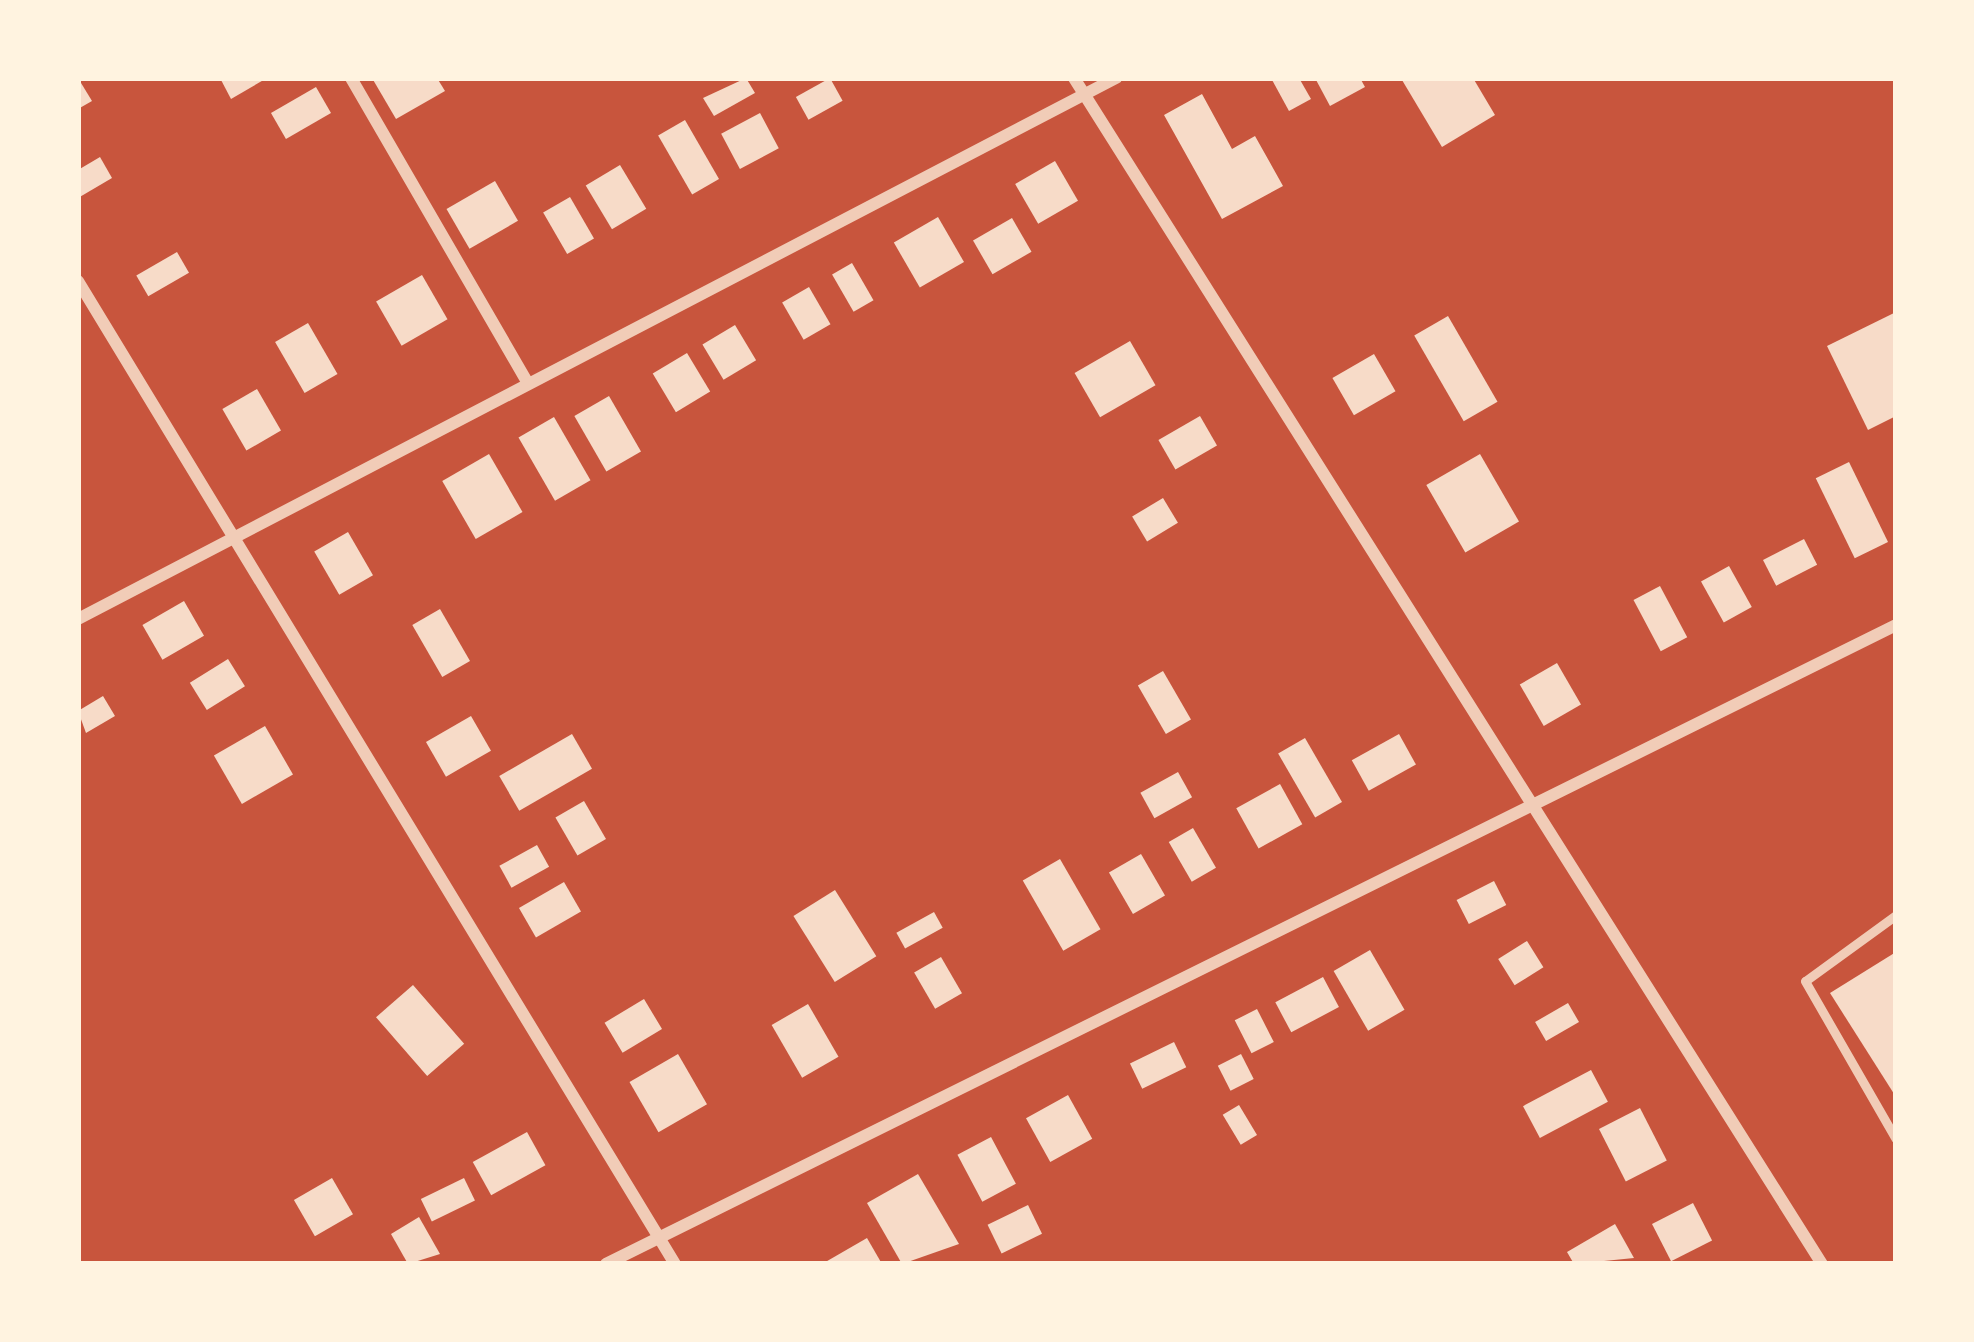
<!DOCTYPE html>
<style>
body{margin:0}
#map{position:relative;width:1974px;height:1342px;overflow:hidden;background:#c8553d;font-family:"Nunito Sans",sans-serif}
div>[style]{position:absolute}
.building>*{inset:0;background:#f7dbc8;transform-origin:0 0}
.service>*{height:9px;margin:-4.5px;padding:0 4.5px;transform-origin:4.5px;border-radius:4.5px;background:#f1ccb7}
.minor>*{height:12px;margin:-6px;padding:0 6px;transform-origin:6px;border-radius:6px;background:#f1ccb7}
span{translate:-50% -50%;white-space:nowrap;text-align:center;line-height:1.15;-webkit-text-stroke:12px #fff3e0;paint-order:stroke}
.frame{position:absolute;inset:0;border:81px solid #fff3e0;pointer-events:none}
</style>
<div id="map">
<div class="building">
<i style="clip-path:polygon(78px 78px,92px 101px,78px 109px)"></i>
<i style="clip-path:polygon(220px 78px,267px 78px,231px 99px)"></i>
<i style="clip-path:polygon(372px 78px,437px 78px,445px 91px,396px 119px)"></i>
<i style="clip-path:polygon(746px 78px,755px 93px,714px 116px,703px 98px)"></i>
<i style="left:830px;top:78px;width:26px;height:39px;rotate:61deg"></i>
<i style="clip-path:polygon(1271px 78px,1299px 78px,1311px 99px,1289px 111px)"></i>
<i style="clip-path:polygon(1315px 78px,1360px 78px,1365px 87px,1330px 106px)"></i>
<i style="clip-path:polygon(1473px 78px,1495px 115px,1442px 147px,1402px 80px)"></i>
<i style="left:316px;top:87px;width:30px;height:52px;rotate:60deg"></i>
<i style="clip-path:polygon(1202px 94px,1232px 149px,1255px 136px,1283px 186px,1222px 219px,1164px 115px)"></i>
<i style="left:760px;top:113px;width:40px;height:44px;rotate:62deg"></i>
<i style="left:685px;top:120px;width:68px;height:31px;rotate:60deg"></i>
<i style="clip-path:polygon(100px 157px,112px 178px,78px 198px,78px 170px)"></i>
<i style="left:1055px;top:161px;width:46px;height:46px;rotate:60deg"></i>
<i style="left:620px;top:165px;width:51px;height:40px;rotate:59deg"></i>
<i style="left:495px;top:181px;width:46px;height:56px;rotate:60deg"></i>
<i style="left:570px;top:197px;width:48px;height:31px;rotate:60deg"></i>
<i style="left:938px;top:217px;width:52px;height:51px;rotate:60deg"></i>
<i style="left:1012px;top:218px;width:39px;height:45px;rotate:60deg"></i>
<i style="left:177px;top:252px;width:24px;height:47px;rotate:60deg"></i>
<i style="left:852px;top:263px;width:43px;height:23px;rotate:60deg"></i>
<i style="left:422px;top:275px;width:51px;height:53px;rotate:60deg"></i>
<i style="left:809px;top:287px;width:43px;height:31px;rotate:60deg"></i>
<i style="clip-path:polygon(1896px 312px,1896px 416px,1868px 430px,1827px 346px)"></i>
<i style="left:1448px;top:316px;width:99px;height:39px;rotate:60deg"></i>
<i style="left:308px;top:323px;width:59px;height:38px;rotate:60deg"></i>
<i style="left:735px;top:325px;width:41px;height:38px;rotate:59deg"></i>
<i style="left:1130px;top:341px;width:51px;height:64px;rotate:60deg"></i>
<i style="left:687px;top:353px;width:45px;height:40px;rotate:59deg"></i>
<i style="left:1374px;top:354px;width:43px;height:48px;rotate:60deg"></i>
<i style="left:257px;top:389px;width:48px;height:40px;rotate:60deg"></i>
<i style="left:609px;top:396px;width:64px;height:40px;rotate:60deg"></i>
<i style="left:1200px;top:416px;width:34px;height:48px;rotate:60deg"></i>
<i style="left:554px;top:417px;width:73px;height:41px;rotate:60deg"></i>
<i style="left:489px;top:454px;width:67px;height:54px;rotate:60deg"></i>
<i style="left:1480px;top:454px;width:78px;height:62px;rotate:60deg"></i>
<i style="left:1849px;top:462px;width:89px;height:37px;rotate:64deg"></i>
<i style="left:1163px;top:498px;width:29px;height:36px;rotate:59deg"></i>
<i style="left:348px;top:532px;width:50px;height:39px;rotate:60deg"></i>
<i style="left:1804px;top:539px;width:29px;height:46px;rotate:63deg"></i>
<i style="left:1729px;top:566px;width:47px;height:32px;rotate:61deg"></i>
<i style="left:1660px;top:586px;width:58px;height:30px;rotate:62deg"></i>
<i style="left:184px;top:601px;width:40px;height:48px;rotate:60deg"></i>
<i style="left:440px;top:609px;width:60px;height:32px;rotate:60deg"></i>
<i style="left:228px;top:659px;width:32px;height:45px;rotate:58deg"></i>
<i style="left:1557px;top:663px;width:48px;height:43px;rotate:60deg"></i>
<i style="left:1163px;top:671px;width:56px;height:29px;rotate:60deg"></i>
<i style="clip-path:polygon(103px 696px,115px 716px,86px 733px,78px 711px)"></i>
<i style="left:471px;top:716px;width:40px;height:52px;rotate:60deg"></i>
<i style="left:265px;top:726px;width:56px;height:59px;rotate:60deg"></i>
<i style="left:572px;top:734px;width:40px;height:84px;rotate:60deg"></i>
<i style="left:1399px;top:734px;width:35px;height:54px;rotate:61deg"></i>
<i style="left:1305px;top:738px;width:74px;height:31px;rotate:60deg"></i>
<i style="left:1178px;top:772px;width:29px;height:43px;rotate:61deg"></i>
<i style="left:1280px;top:784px;width:46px;height:50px;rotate:61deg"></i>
<i style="left:584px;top:801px;width:44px;height:33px;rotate:60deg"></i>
<i style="left:1193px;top:828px;width:46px;height:28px;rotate:60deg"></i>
<i style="left:537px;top:845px;width:25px;height:43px;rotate:61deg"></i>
<i style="left:1141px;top:854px;width:48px;height:37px;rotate:60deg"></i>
<i style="left:1060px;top:859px;width:81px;height:43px;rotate:60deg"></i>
<i style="left:1494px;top:881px;width:27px;height:42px;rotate:63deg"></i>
<i style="left:564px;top:882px;width:34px;height:52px;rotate:60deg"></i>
<i style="left:835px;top:890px;width:78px;height:49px;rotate:58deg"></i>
<i style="left:934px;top:912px;width:18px;height:43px;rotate:61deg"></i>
<i style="left:1527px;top:941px;width:31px;height:34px;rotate:58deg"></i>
<i style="left:1370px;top:950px;width:69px;height:42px;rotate:60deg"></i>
<i style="clip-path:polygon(1896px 952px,1896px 1097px,1830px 993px)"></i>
<i style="left:941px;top:957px;width:42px;height:31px;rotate:60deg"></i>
<i style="left:1323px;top:977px;width:34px;height:54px;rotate:62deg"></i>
<i style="left:413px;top:985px;width:78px;height:49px;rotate:49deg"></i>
<i style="left:644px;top:999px;width:35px;height:46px;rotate:59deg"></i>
<i style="left:1568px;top:1003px;width:22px;height:38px;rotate:60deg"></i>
<i style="left:808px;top:1004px;width:61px;height:42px;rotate:60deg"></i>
<i style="left:1257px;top:1009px;width:37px;height:25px;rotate:63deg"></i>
<i style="left:1174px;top:1042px;width:28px;height:49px;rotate:64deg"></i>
<i style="left:678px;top:1054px;width:58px;height:56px;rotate:60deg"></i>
<i style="left:1241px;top:1054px;width:28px;height:26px;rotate:63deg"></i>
<i style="left:1591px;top:1070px;width:36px;height:77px;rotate:62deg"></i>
<i style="left:1068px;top:1095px;width:50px;height:48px;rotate:61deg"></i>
<i style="left:1239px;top:1105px;width:35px;height:19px;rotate:59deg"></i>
<i style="left:1640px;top:1108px;width:59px;height:46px;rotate:63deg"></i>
<i style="left:527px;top:1132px;width:38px;height:62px;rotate:61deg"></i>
<i style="left:991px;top:1137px;width:53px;height:38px;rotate:62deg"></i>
<i style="clip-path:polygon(918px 1174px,959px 1244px,902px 1264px,867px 1203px)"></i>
<i style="left:332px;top:1178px;width:42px;height:44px;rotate:60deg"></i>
<i style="left:464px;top:1178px;width:25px;height:48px;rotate:64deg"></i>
<i style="left:1693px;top:1203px;width:42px;height:46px;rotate:63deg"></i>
<i style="left:1028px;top:1205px;width:32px;height:45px;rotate:64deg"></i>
<i style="clip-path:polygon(419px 1217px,440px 1254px,408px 1264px,391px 1234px)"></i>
<i style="clip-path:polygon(1615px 1224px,1634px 1258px,1574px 1264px,1567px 1252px)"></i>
<i style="clip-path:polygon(867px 1238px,882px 1264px,822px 1264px)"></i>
</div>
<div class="service">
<i style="left:1896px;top:915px;width:112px;rotate:144deg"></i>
<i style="left:1805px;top:981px;width:182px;rotate:60.1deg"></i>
</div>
<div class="minor">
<i style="left:351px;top:78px;width:353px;rotate:59.9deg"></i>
<i style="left:1074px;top:78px;width:1402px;rotate:57.76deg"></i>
<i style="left:78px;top:281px;width:1150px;rotate:58.73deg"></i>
<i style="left:78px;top:619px;width:1171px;rotate:-27.53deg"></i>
<i style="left:606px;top:1264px;width:1440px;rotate:-26.35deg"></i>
</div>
<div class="frame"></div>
</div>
